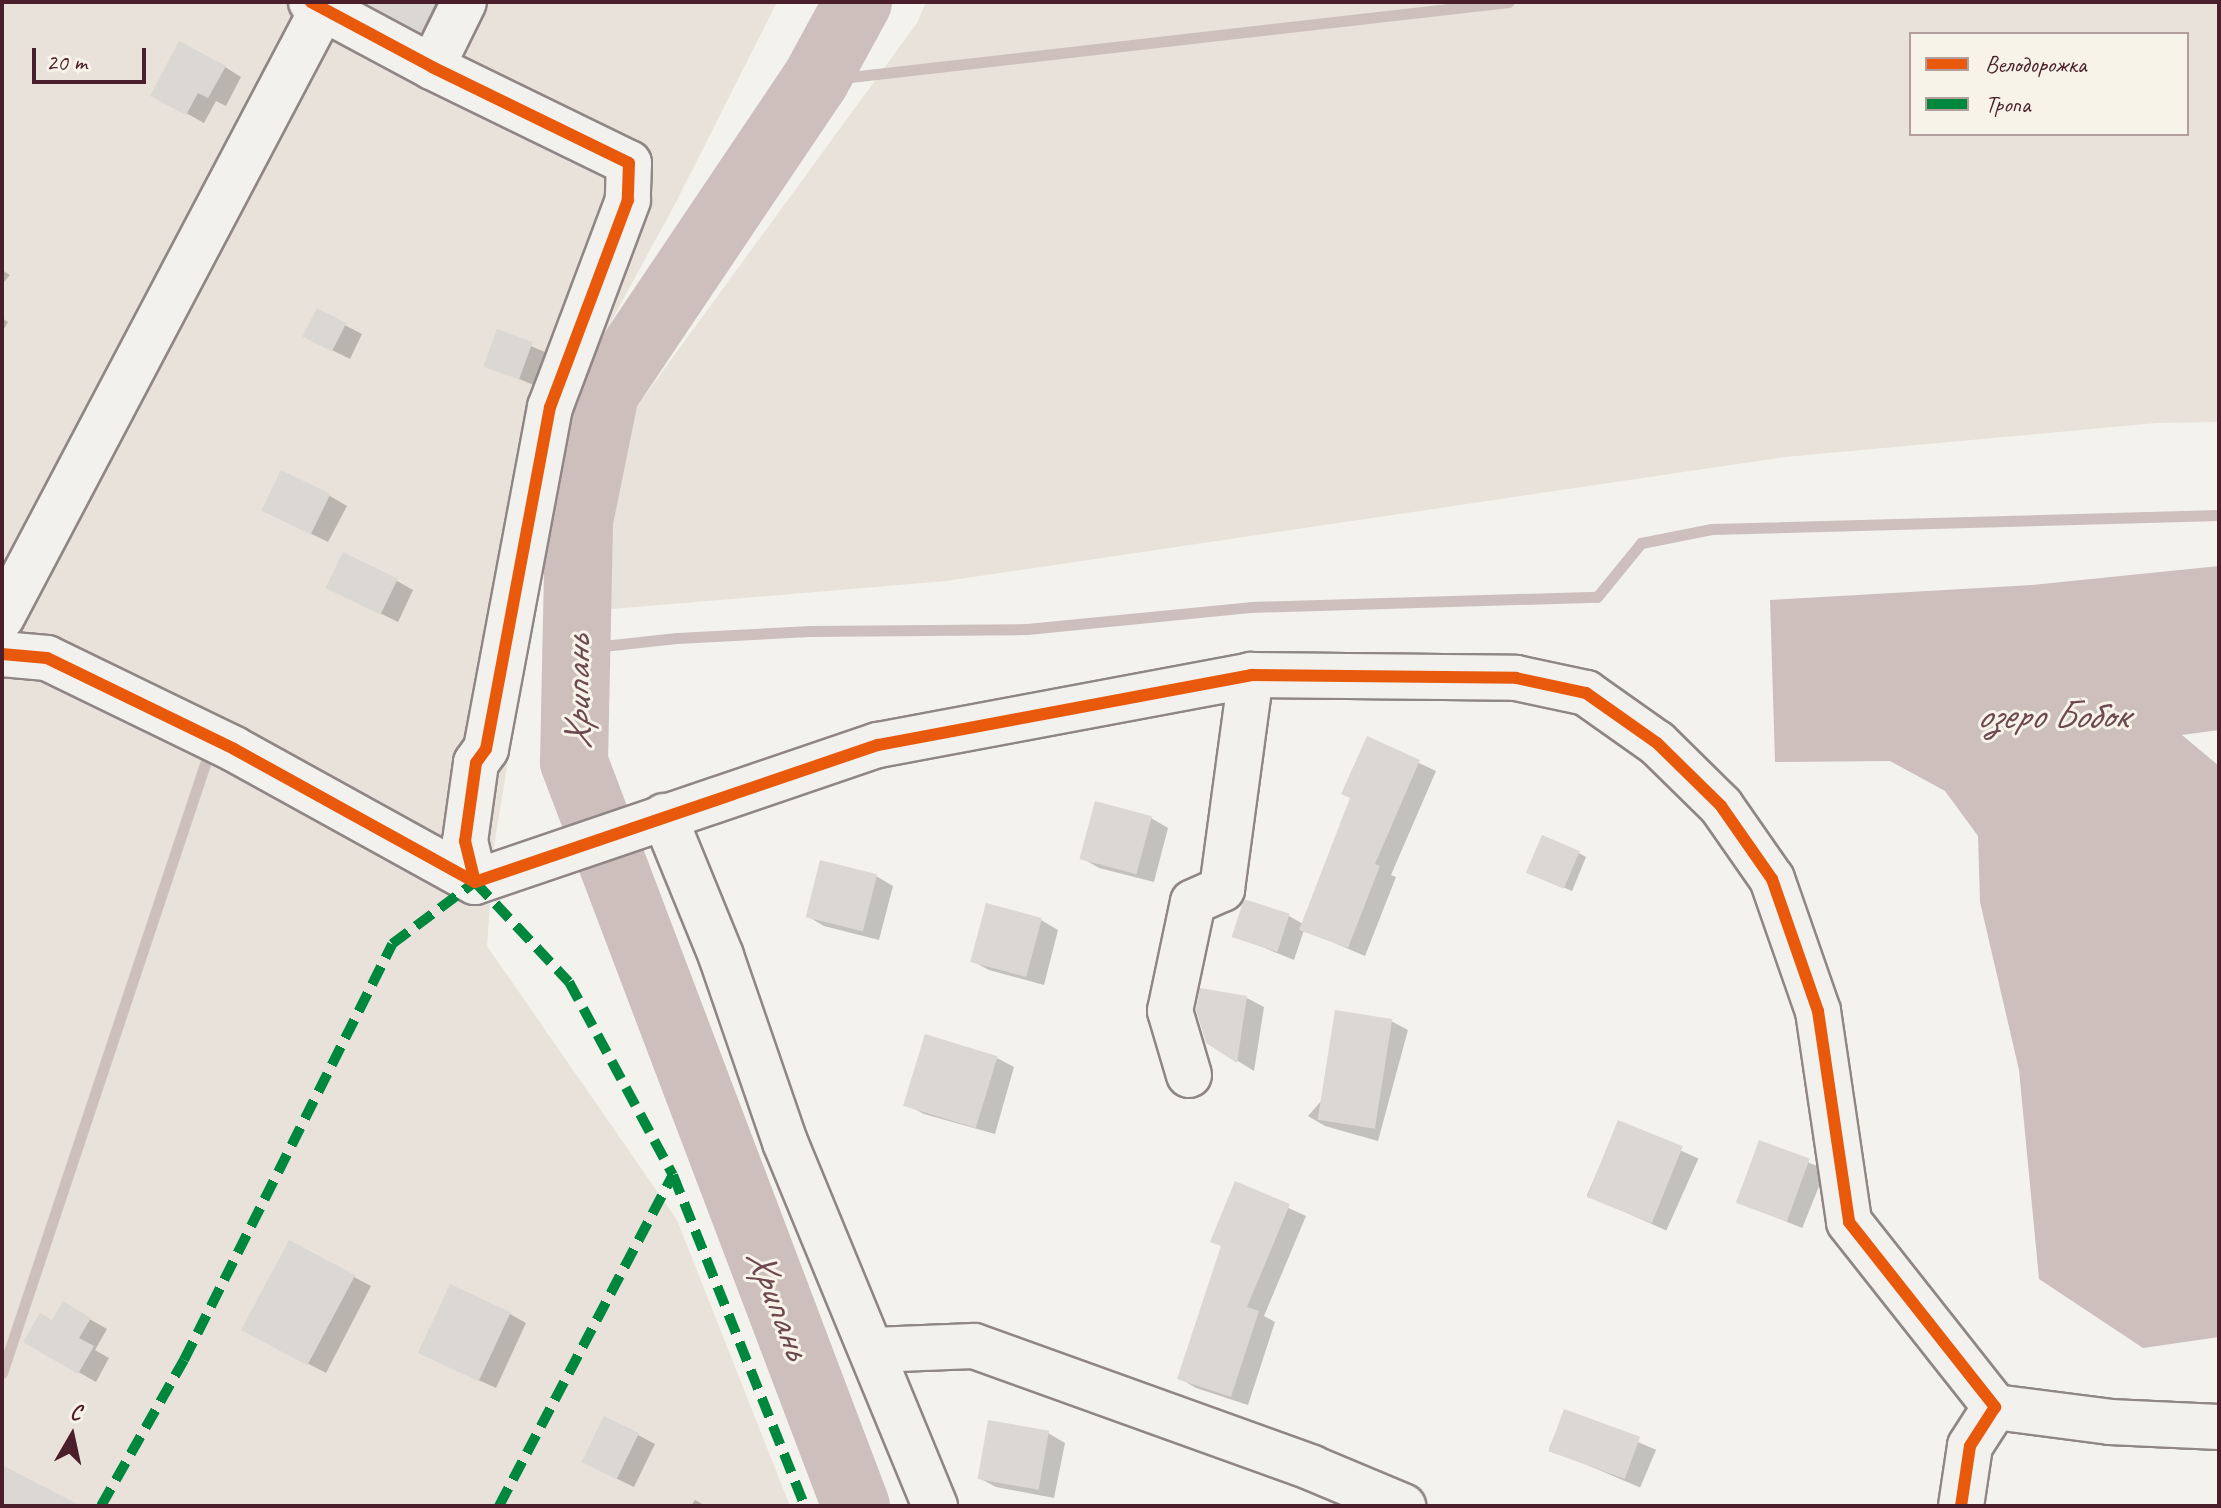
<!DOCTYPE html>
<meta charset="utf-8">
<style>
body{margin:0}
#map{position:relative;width:2221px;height:1508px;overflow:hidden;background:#f4f2ec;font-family:Caveat,sans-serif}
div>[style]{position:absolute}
.green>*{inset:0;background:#e8e2da}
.water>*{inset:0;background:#cdc0bc}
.shadow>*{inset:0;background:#0003;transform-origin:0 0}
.stream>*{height:11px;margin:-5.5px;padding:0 5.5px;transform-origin:5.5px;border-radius:5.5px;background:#cdc0bc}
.river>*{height:68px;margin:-34px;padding:0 34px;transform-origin:34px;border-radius:34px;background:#cdc0bc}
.building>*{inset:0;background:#dbd7d3;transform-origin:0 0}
.roads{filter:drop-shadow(2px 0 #8f8685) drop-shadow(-2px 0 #8f8685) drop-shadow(0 2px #8f8685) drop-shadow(0 -2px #8f8685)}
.minor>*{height:44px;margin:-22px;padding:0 22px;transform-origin:22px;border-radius:22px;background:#f2f1ed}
.quiet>*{height:10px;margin-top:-5px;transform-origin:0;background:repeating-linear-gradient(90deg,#00873e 0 20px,transparent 0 30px)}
.cycleway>*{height:12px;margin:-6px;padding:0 6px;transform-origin:6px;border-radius:6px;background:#e8590c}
span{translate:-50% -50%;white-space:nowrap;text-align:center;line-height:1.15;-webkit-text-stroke:6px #f7f3e8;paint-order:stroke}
.water-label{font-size:40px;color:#6c4950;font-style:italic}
.frame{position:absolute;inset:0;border:4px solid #4a1f2b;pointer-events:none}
.legend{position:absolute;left:1909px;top:32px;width:280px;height:104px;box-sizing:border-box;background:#f7f3e8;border:2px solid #b29e9c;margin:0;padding:10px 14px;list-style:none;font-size:24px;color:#4a1f2b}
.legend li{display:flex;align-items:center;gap:16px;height:40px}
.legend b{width:40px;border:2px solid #b29e9c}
.north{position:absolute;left:32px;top:1396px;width:80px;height:80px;-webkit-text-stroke:6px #f7f3e8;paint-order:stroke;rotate:9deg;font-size:22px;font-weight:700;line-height:32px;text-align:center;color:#4a1f2b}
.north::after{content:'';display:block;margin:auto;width:28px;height:36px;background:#4a1f2b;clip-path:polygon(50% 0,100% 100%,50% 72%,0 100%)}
.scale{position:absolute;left:32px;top:48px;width:114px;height:36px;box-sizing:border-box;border:4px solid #4a1f2b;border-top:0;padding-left:10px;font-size:24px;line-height:28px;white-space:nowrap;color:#4a1f2b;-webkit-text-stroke:6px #f7f3e8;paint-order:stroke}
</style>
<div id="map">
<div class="green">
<i style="clip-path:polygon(2px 2px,777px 2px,674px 206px,567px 402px,494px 846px,487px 946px,677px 1220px,790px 1506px,2px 1506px)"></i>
<i style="clip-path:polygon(evenodd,926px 2px,2219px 2px,2219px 422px,2157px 423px,1785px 457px,946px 581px,599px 610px,619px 431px,917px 23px,926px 2px,1911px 34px,2187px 34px,2187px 134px,1911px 134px,1911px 34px)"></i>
</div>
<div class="water">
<i style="clip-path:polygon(2219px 566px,2219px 730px,2182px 735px,2219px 766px,2219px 1337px,2143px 1348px,2039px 1279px,2019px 1070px,1980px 902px,1978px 836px,1945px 791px,1890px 761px,1775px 762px,1770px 600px,2032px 585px)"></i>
</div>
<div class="shadow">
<i style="clip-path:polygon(392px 2px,458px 2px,439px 41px,387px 12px)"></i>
<i style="clip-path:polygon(225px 67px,241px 77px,226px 106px,216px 101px,204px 123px,170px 104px)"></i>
<i style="clip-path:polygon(2px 270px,10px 275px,2px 284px)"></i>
<i style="clip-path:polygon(318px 311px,362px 334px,350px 359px,322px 345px)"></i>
<i style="clip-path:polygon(2px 318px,8px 322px,2px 332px)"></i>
<i style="left:498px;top:332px;width:56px;height:35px;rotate:23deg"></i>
<i style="clip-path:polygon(330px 496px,347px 506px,328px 542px,281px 519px)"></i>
<i style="clip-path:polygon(397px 581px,413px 590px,398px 622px,345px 596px)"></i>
<i style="clip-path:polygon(1368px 739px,1436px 771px,1391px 875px,1396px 877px,1365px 956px,1304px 930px,1294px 960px,1233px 935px,1289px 916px,1303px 924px,1352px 798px)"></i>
<i style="clip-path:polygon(1151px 818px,1168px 828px,1154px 882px,1099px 868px,1082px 858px)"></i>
<i style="clip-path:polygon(1579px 853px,1586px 857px,1572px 891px,1537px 876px)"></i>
<i style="clip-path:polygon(876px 876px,893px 886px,879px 940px,824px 926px,807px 916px)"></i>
<i style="clip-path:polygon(1041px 920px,1058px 930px,1044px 985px,989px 970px,972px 961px)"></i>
<i style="clip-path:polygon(1247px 998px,1264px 1007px,1254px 1071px,1207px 1042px)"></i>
<i style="clip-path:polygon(1391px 1021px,1408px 1030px,1378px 1141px,1325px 1126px,1308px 1116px)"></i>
<i style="clip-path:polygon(997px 1058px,1014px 1067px,995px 1134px,924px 1114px,907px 1105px)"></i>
<i style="left:1619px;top:1123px;width:87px;height:79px;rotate:24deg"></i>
<i style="left:1760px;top:1143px;width:71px;height:63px;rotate:22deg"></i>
<i style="clip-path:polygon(1236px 1184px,1306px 1216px,1264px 1316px,1275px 1322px,1248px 1405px,1196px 1388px,1179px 1378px,1223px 1247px)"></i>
<i style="clip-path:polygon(290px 1243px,371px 1286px,326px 1373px,261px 1339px)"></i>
<i style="clip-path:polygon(63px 1304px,107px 1329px,95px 1350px,109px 1358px,96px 1382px,26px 1342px,53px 1322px)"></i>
<i style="clip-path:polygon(510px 1314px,526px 1323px,496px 1388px,437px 1361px)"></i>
<i style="left:1565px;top:1411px;width:99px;height:41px;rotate:23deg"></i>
<i style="clip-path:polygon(1048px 1433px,1065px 1443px,1054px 1498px,996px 1487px,979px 1478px)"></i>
<i style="clip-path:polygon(638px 1435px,655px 1444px,634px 1487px,601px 1471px)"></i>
<i style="clip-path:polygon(695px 1500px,706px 1506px,691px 1506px)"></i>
</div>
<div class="stream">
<i style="left:815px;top:81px;width:698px;rotate:-6.49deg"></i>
<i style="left:575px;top:644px;width:28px;rotate:4deg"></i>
<i style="left:603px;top:646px;width:74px;rotate:-6.2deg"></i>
<i style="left:677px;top:638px;width:133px;rotate:-3deg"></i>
<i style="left:810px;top:631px;width:217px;rotate:-0.5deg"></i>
<i style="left:1027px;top:629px;width:224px;rotate:-5.6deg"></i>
<i style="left:1250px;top:607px;width:347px;rotate:-1.7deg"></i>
<i style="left:1597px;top:597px;width:70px;rotate:-50.8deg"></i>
<i style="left:1641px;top:543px;width:72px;rotate:-11.2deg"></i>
<i style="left:1712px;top:529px;width:507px;rotate:-1.58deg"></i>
<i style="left:2px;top:1373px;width:642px;rotate:-71.57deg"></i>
</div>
<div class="river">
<i style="left:856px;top:1506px;width:796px;rotate:-110.76deg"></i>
<i style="left:574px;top:762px;width:241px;rotate:-88.8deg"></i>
<i style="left:579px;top:521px;width:131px;rotate:-78.5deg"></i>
<i style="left:605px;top:393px;width:376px;rotate:-56.1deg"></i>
<i style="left:815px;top:81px;width:90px;rotate:-61.4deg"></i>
</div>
<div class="building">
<i style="clip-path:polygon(364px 2px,436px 2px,421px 33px)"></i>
<i style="clip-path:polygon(179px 41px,226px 66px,208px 98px,198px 93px,186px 115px,150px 96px)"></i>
<i style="left:317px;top:308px;width:33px;height:32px;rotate:27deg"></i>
<i style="left:497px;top:329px;width:38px;height:40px;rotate:20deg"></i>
<i style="left:281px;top:470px;width:55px;height:45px;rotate:26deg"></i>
<i style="left:343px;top:552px;width:61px;height:40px;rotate:26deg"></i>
<i style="clip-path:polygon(1367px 736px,1420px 760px,1375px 864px,1380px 866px,1348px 948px,1299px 930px,1350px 798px,1341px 794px)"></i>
<i style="left:1095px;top:801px;width:59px;height:60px;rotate:15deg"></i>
<i style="left:1542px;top:835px;width:41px;height:41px;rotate:23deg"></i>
<i style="left:820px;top:860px;width:59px;height:59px;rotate:14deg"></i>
<i style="left:1244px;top:899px;width:48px;height:40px;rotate:18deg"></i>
<i style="left:986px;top:903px;width:58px;height:61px;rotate:15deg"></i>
<i style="clip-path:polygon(1200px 988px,1247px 996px,1237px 1063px,1206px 1043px,1196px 1010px)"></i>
<i style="left:1335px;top:1010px;width:58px;height:111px;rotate:9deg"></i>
<i style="left:925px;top:1034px;width:76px;height:75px;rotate:17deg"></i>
<i style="left:1618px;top:1120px;width:70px;height:83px;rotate:22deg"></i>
<i style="left:1759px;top:1140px;width:54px;height:67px;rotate:20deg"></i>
<i style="clip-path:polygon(1235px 1181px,1290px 1204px,1247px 1307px,1259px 1311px,1231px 1397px,1177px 1379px,1221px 1246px,1210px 1242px)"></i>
<i style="left:289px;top:1240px;width:75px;height:102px;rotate:28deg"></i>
<i style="left:450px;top:1284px;width:67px;height:76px;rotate:25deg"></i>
<i style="clip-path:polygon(63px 1301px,91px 1318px,79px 1338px,94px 1346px,78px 1374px,23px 1342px,40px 1313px,52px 1320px)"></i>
<i style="left:1564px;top:1409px;width:81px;height:45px;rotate:20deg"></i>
<i style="left:604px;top:1416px;width:39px;height:51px;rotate:26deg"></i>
<i style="left:988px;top:1420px;width:62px;height:60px;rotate:10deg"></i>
<i style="clip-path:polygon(2px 1465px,81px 1506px,2px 1506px)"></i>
</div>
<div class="roads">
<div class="minor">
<i style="left:311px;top:2px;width:137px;rotate:28.2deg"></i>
<i style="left:432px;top:67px;width:219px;rotate:26deg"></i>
<i style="left:629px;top:163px;width:37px;rotate:92deg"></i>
<i style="left:628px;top:200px;width:221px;rotate:110.6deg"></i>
<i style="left:550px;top:407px;width:348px;rotate:100.6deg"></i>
<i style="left:486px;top:749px;width:17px;rotate:126deg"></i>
<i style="left:476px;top:763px;width:79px;rotate:98deg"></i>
<i style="left:465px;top:841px;width:42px;rotate:76.3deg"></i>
<i style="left:432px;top:67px;width:72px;rotate:-63.8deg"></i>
<i style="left:2px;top:617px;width:688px;rotate:-62.21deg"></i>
<i style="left:2px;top:654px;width:45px;rotate:5.1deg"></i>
<i style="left:47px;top:658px;width:208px;rotate:25.9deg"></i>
<i style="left:234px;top:749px;width:275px;rotate:28.9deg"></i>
<i style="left:475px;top:882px;width:426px;rotate:-18.8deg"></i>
<i style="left:878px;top:745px;width:380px;rotate:-10.6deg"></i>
<i style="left:1251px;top:675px;width:265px;rotate:0.6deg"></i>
<i style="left:1516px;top:678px;width:72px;rotate:12.1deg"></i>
<i style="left:1586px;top:693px;width:87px;rotate:35.2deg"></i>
<i style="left:1657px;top:743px;width:90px;rotate:44.5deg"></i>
<i style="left:1721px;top:806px;width:89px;rotate:55.1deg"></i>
<i style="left:1772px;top:879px;width:140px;rotate:70.8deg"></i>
<i style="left:1818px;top:1011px;width:213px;rotate:81.6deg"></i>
<i style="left:1849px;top:1222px;width:236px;rotate:51.7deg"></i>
<i style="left:1995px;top:1407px;width:46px;rotate:122.7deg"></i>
<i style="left:1970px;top:1446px;width:61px;rotate:98.5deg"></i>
<i style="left:664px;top:816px;width:151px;rotate:67.8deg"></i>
<i style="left:721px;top:956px;width:197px;rotate:71deg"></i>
<i style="left:785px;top:1142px;width:394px;rotate:67.6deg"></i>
<i style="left:1189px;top:1075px;width:67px;rotate:-106.5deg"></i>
<i style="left:1170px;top:1011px;width:111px;rotate:-78.1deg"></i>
<i style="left:1193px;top:902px;width:32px;rotate:-24deg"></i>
<i style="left:1222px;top:889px;width:216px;rotate:-82.3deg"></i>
<i style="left:873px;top:1350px;width:101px;rotate:-2.3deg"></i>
<i style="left:974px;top:1346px;width:359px;rotate:19.8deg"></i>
<i style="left:1312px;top:1468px;width:99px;rotate:22.7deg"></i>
<i style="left:1995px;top:1407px;width:116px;rotate:7.4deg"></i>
<i style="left:2110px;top:1422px;width:109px;rotate:2.6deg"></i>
</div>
</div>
<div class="quiet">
<i style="left:101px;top:1506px;width:168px;rotate:-60.4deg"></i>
<i style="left:184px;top:1360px;width:465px;rotate:-63.4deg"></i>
<i style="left:392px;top:944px;width:104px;rotate:-36.8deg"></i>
<i style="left:475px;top:882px;width:137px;rotate:46.8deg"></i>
<i style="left:569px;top:982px;width:219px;rotate:61.7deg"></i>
<i style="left:673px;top:1175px;width:356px;rotate:68.3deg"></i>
<i style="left:499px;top:1506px;width:374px;rotate:-62.3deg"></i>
</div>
<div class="cycleway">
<i style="left:311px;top:2px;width:137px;rotate:28.2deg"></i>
<i style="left:432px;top:67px;width:219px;rotate:26deg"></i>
<i style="left:629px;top:163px;width:37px;rotate:92deg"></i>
<i style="left:628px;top:200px;width:221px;rotate:110.6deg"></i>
<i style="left:550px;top:407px;width:348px;rotate:100.6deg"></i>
<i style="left:486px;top:749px;width:17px;rotate:126deg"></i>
<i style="left:476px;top:763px;width:79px;rotate:98deg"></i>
<i style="left:465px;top:841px;width:42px;rotate:76.3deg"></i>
<i style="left:2px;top:654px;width:45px;rotate:5.1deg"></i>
<i style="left:47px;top:658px;width:208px;rotate:25.9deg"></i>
<i style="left:234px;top:749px;width:275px;rotate:28.9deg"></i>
<i style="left:475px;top:882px;width:426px;rotate:-18.8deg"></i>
<i style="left:878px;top:745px;width:380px;rotate:-10.6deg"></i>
<i style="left:1251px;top:675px;width:265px;rotate:0.6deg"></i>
<i style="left:1516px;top:678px;width:72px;rotate:12.1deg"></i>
<i style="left:1586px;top:693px;width:87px;rotate:35.2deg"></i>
<i style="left:1657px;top:743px;width:90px;rotate:44.5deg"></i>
<i style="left:1721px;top:806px;width:89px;rotate:55.1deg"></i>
<i style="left:1772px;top:879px;width:140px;rotate:70.8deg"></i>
<i style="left:1818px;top:1011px;width:213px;rotate:81.6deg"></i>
<i style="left:1849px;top:1222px;width:236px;rotate:51.7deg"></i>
<i style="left:1995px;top:1407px;width:46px;rotate:122.7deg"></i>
<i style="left:1970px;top:1446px;width:61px;rotate:98.5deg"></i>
</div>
<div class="water-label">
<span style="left:577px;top:693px;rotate:-90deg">Хрипань</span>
<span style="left:2052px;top:715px">озеро Бобок</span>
<span style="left:779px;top:1303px;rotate:69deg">Хрипань</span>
</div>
<div class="frame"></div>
<ul class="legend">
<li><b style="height:10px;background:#e8590c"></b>Велодорожка</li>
<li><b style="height:10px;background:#00873e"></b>Тропа</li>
</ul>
<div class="north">С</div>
<div class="scale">20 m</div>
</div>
